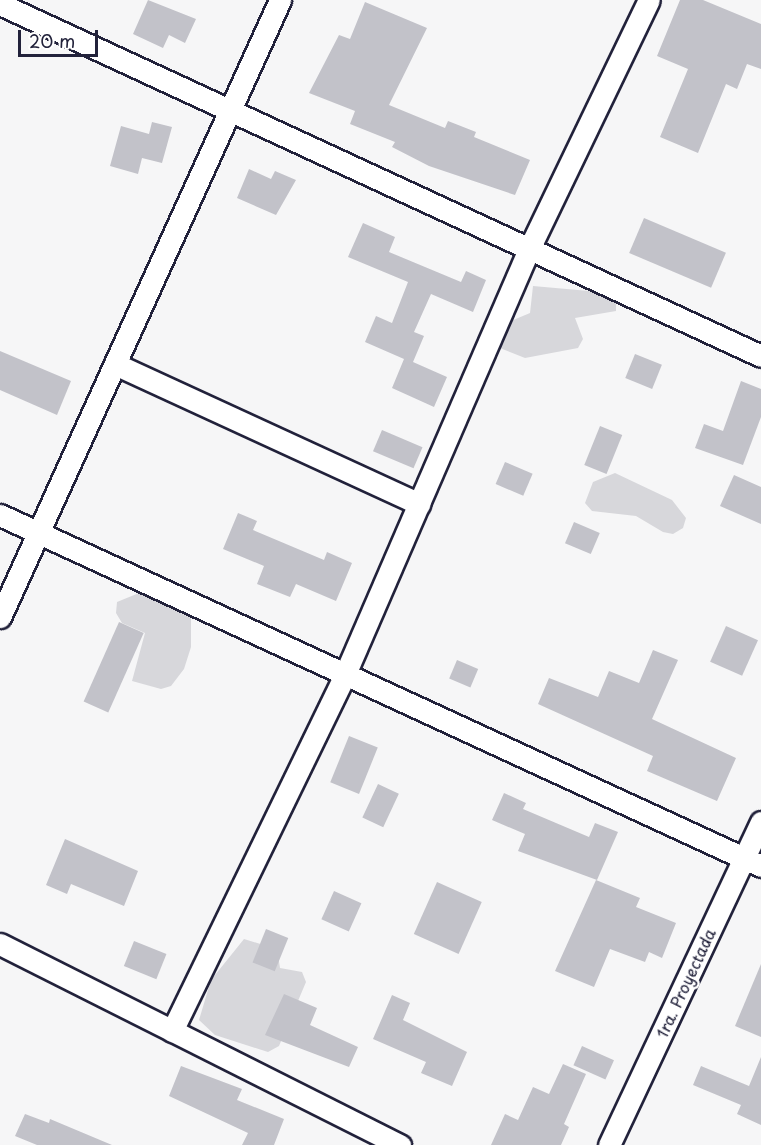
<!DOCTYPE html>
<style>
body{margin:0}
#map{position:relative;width:761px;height:1145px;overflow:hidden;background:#f6f6f7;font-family:"Playpen Sans",sans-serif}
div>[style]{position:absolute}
.green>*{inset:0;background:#d7d7db}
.building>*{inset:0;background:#c2c2c9;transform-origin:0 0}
.roads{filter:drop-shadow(2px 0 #22223b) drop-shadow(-2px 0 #22223b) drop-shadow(0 2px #22223b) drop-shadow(0 -2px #22223b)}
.street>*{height:21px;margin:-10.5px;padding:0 10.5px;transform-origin:10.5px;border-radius:10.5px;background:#fff}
span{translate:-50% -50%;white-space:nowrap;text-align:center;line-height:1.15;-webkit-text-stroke:5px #fff;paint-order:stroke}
.street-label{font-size:16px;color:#22223b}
.scale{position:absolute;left:18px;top:30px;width:80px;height:27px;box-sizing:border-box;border:3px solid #22223b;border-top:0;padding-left:8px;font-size:18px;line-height:21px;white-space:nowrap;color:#22223b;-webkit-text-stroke:4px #fff;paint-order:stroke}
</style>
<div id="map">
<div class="green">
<i style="clip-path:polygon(533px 286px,589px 291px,616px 300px,616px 311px,575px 318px,583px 339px,578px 348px,525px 358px,495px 346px,499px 326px,530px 313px)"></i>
<i style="clip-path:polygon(615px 473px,672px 500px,686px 518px,683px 528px,673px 534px,663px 532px,636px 516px,592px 511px,585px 503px,593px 482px)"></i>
<i style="clip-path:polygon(139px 593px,191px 618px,191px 647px,184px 669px,171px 686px,161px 689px,132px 681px,145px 633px,122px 623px,116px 613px,117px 602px)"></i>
<i style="clip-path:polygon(244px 939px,277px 949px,280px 968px,302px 972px,306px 982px,279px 1046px,268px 1052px,215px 1035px,199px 1020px,211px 980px)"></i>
</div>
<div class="building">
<i style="clip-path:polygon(148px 0,196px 19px,185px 43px,169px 35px,163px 48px,133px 34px)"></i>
<i style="clip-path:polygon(680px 0,703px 0,761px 24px,761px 69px,747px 64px,737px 89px,726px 84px,698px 153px,660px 137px,688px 69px,657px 56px)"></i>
<i style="clip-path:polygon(365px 2px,427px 28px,389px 105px,445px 128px,448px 121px,476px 132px,474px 137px,530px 160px,515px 195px,429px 166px,392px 147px,395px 142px,350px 124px,355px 111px,309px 93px,339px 35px,350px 39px)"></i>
<i style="clip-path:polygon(152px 122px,172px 127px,162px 163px,142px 158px,138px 174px,110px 166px,121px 126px,149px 134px)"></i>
<i style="clip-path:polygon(249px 169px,271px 179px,275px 171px,296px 180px,276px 215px,237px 198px)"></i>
<i style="left:644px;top:218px;width:89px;height:38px;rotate:23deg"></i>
<i style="clip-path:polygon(363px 223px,395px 237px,389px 252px,461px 282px,466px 271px,486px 280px,473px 312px,431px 294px,414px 332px,424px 336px,413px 362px,447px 377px,434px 407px,392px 388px,404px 359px,365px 342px,376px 316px,392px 323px,408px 282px,348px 257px)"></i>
<i style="clip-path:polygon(0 351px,71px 381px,57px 415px,0 390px)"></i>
<i style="left:635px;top:354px;width:29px;height:26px;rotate:22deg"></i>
<i style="clip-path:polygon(741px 381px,761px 389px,761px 417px,743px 465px,695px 448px,704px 424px,723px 431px)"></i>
<i style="left:600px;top:426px;width:24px;height:42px;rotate:22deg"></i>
<i style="left:382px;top:430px;width:44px;height:23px;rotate:23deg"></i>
<i style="left:505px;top:462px;width:30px;height:24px;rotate:23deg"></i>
<i style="clip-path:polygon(734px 475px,761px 487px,761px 524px,720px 506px)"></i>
<i style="clip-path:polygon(238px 513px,257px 521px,253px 530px,324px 560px,327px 552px,352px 563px,336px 601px,296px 584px,290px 597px,257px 584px,264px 566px,223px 549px)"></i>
<i style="left:574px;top:522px;width:28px;height:23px;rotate:23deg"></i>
<i style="left:119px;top:622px;width:27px;height:87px;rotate:24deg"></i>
<i style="left:726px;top:626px;width:35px;height:39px;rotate:24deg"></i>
<i style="clip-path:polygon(653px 650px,678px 660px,652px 719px,736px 758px,717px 801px,647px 771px,653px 756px,538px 704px,549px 678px,598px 697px,609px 671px,639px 683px)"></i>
<i style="left:457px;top:660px;width:23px;height:20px;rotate:23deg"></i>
<i style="left:349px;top:736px;width:31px;height:50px;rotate:22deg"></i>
<i style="left:378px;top:784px;width:23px;height:37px;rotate:25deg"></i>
<i style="clip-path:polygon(504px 793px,526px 803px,523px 809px,589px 837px,595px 823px,618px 832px,597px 880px,518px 851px,525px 834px,492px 820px)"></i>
<i style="clip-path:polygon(65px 839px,138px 871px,124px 906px,71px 884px,67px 894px,46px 885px)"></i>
<i style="clip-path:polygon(596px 880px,640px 898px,636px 907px,676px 923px,662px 958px,649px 952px,645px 962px,610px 949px,594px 987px,555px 971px)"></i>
<i style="left:437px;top:882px;width:49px;height:57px;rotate:24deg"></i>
<i style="left:334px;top:891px;width:30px;height:31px;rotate:24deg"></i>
<i style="left:266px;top:929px;width:24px;height:36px;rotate:22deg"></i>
<i style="left:134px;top:941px;width:35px;height:27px;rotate:22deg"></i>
<i style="clip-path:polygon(761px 964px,761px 1037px,735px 1026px)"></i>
<i style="clip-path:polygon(284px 994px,317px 1008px,310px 1025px,358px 1047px,349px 1067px,265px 1035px)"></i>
<i style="clip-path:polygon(392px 995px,410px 1003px,403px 1020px,467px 1052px,452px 1086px,421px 1073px,426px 1062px,373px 1039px)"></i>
<i style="left:582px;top:1046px;width:35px;height:21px;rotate:24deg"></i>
<i style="clip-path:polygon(761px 1057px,761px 1125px,737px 1114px,741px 1105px,693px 1085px,701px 1066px,749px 1086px)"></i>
<i style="clip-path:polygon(563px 1064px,586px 1074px,564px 1124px,569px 1127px,561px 1145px,491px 1145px,505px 1114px,518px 1120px,533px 1087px,549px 1094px)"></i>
<i style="clip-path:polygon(181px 1066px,242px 1089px,237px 1100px,284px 1119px,274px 1145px,242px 1145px,248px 1133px,169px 1096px)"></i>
<i style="clip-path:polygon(25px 1114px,49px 1123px,50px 1119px,112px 1145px,37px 1145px,15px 1136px)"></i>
</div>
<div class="roads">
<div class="street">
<i style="left:0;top:4px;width:838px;rotate:24.82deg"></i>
<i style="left:115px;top:364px;width:335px;rotate:24.7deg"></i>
<i style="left:0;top:515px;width:838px;rotate:24.76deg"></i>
<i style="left:0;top:617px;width:678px;rotate:-65.59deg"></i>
<i style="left:0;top:944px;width:448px;rotate:26.7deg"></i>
<i style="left:172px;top:1031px;width:399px;rotate:-64.1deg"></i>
<i style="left:346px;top:672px;width:461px;rotate:-66.6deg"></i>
<i style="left:529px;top:249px;width:276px;rotate:-64.3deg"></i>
<i style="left:609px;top:1145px;width:357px;rotate:-64.8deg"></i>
</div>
</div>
<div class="street-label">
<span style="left:685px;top:983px;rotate:-65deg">1ra. Proyectada</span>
</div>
<div class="scale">20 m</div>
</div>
